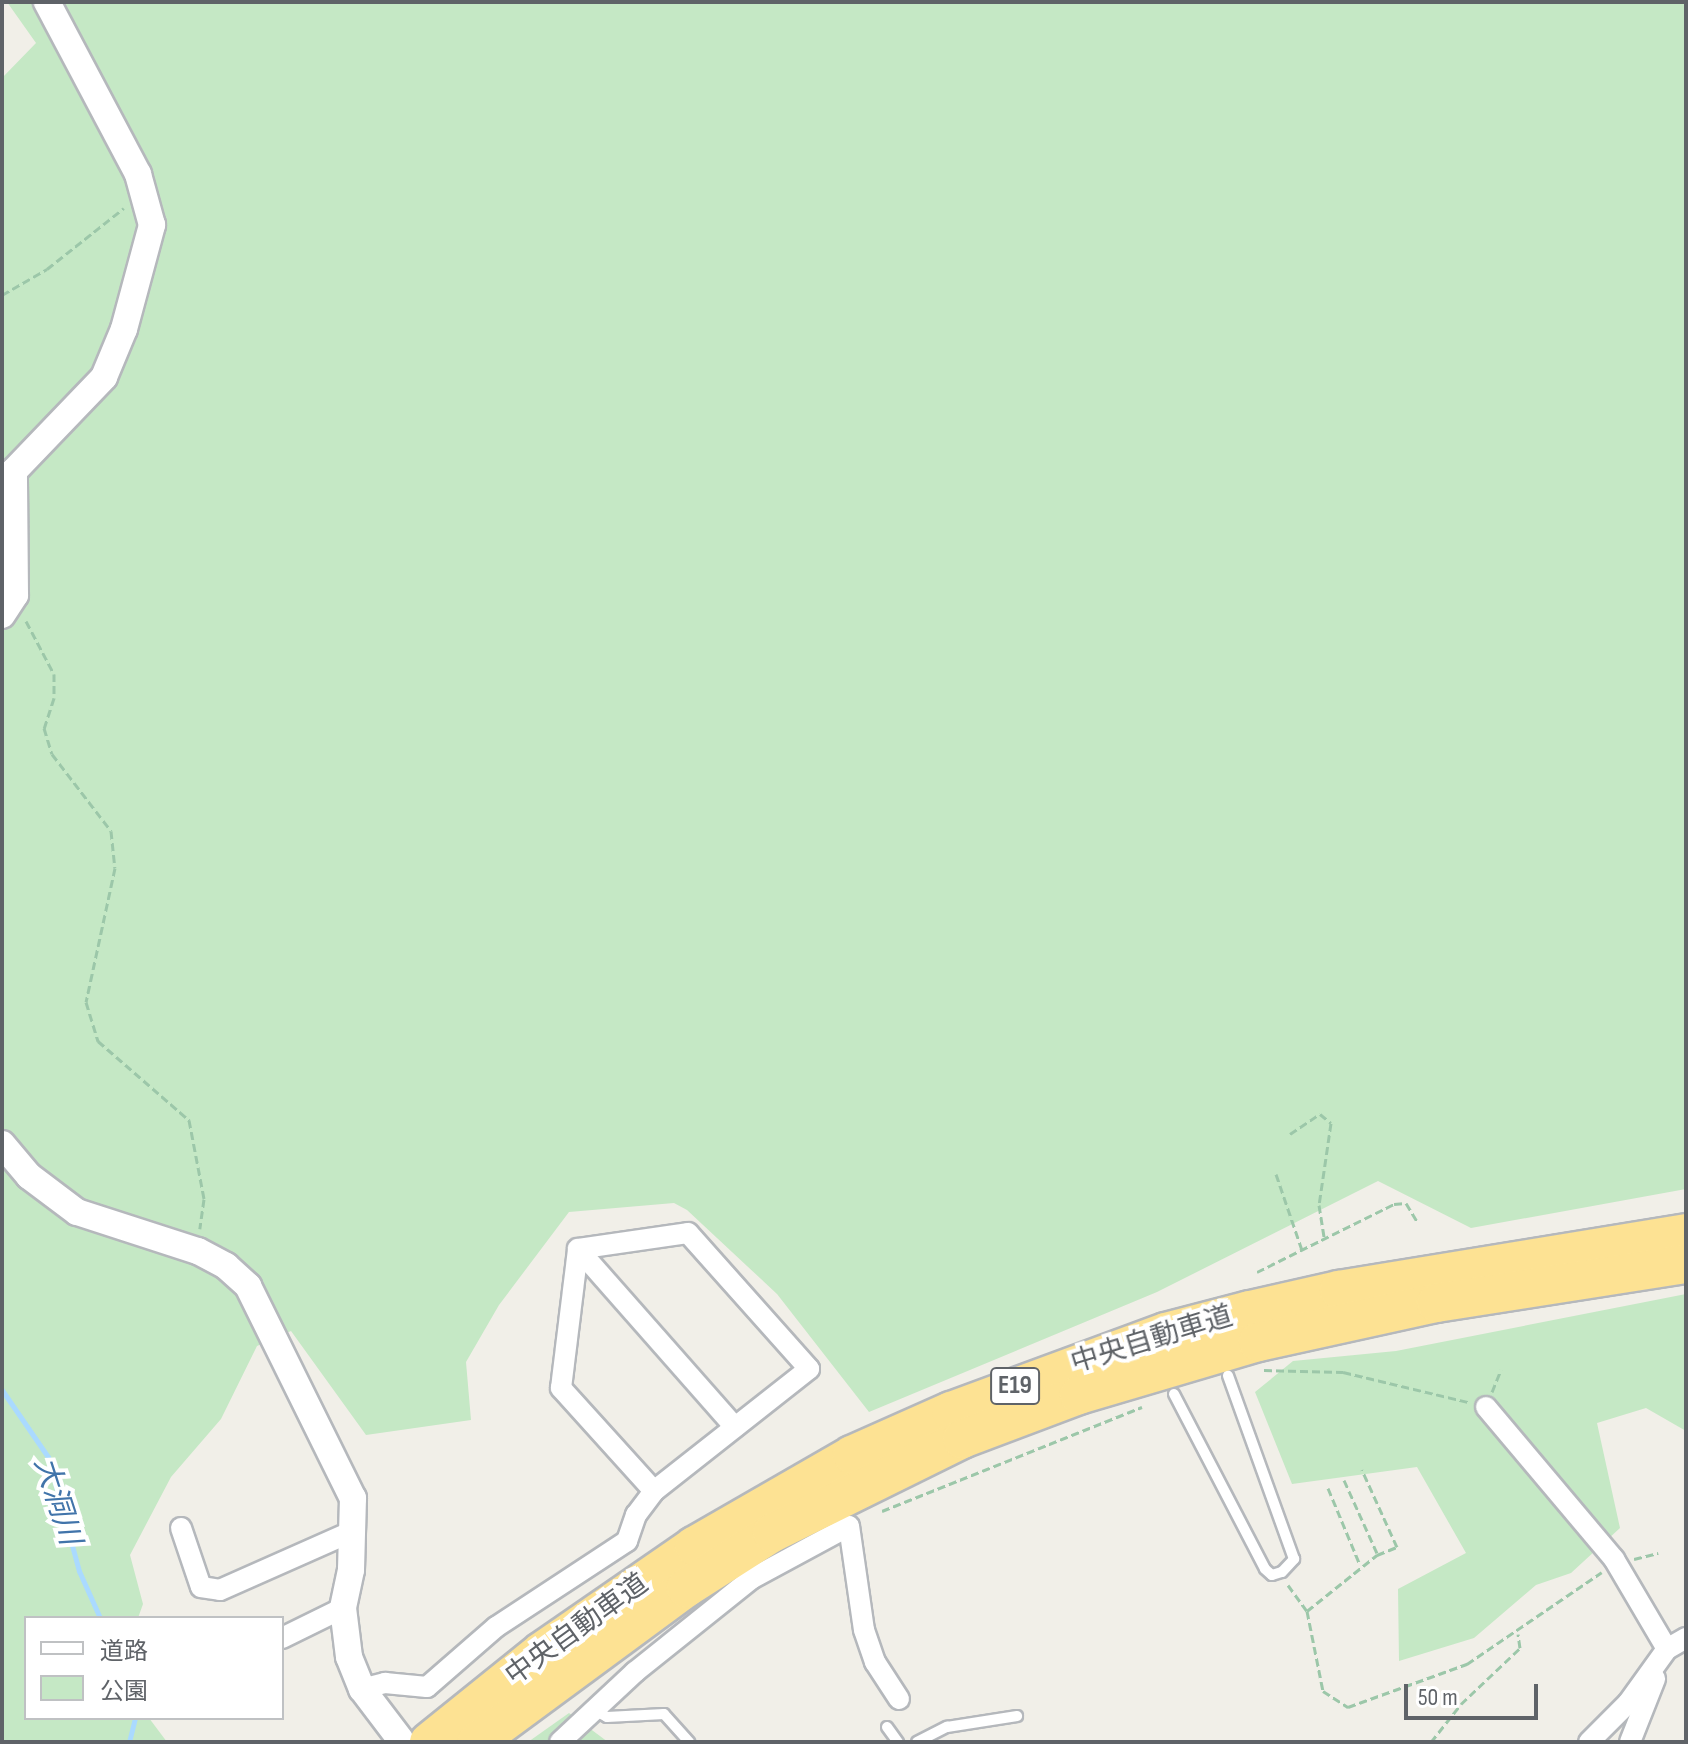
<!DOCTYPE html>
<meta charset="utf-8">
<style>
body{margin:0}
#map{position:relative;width:1688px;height:1744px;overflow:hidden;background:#f1efe8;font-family:"Sofia Sans Condensed","Noto Sans JP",sans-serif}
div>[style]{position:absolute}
.green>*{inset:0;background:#c5e8c5}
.stream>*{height:5px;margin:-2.5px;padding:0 2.5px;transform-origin:2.5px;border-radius:2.5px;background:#aadaff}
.path>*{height:3px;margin-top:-1.5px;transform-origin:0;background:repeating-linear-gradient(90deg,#9cc7a9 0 8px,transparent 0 12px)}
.roads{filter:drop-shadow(2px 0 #b5b8bc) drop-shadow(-2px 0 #b5b8bc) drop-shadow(0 2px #b5b8bc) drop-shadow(0 -2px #b5b8bc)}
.service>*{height:10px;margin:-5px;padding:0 5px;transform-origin:5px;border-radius:5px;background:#fff}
.minor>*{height:20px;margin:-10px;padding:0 10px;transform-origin:10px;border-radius:10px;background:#fff}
.tertiary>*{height:26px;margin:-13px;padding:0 13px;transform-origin:13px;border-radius:13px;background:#fff}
.motorway>*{height:38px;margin:-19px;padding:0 19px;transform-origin:19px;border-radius:19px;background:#fde293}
span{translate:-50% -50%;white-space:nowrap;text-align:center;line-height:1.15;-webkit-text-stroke:8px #fff;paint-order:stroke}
.shield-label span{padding:2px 6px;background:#fff;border:2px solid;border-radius:6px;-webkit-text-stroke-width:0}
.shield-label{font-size:26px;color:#5f6368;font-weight:700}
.street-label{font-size:28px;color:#5f6368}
.water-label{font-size:30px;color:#4174aa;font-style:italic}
.frame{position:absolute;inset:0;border:4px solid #5f6368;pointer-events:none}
.legend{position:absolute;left:24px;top:1616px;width:260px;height:104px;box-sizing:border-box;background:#fff;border:2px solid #bfc1c3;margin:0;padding:10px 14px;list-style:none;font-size:24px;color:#5f6368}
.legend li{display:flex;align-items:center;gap:16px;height:40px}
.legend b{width:40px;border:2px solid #bfc1c3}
.scale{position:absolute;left:1404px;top:1684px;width:134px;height:36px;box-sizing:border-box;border:4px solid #5f6368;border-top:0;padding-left:10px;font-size:24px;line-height:28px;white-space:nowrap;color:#5f6368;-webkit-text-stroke:6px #fff;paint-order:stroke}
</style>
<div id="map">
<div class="green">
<i style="clip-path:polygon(7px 2px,1686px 2px,1686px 1189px,1471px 1228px,1378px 1181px,1157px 1292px,869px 1412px,777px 1294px,687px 1210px,674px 1203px,569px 1212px,499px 1305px,466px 1362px,471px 1420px,366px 1435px,291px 1331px,257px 1346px,221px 1419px,171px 1477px,130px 1555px,143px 1604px,138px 1618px,26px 1618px,26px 1718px,149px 1718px,167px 1742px,2px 1742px,2px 78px,36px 43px)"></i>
<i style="clip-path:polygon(1686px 1294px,1686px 1431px,1646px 1408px,1597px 1423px,1620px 1528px,1571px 1573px,1536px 1585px,1474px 1638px,1399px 1661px,1398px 1589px,1466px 1553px,1417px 1467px,1292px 1484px,1255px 1392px,1293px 1361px,1396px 1351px)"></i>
<i style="clip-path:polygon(569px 1713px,608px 1742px,528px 1742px)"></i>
</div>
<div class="stream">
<i style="left:2px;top:1390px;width:81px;rotate:55.5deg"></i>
<i style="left:48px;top:1457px;width:118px;rotate:74.8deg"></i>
<i style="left:79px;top:1571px;width:51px;rotate:65.9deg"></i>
<i style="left:129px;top:1742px;width:25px;rotate:-76deg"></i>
</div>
<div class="path">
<i style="left:2px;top:295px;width:52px;rotate:-30deg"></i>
<i style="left:47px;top:269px;width:98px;rotate:-38.4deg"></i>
<i style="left:26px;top:621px;width:60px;rotate:62.2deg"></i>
<i style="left:54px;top:674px;width:24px;rotate:90deg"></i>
<i style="left:54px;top:698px;width:32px;rotate:108deg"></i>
<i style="left:44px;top:728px;width:27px;rotate:73deg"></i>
<i style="left:52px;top:754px;width:97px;rotate:52.5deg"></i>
<i style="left:111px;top:831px;width:37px;rotate:84deg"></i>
<i style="left:115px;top:868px;width:137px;rotate:102.2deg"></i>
<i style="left:86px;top:1002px;width:41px;rotate:72.9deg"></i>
<i style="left:98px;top:1041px;width:121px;rotate:41deg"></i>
<i style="left:189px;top:1120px;width:80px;rotate:79.2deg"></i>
<i style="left:204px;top:1199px;width:30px;rotate:98deg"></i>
<i style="left:1290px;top:1134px;width:36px;rotate:-34deg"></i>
<i style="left:1320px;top:1114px;width:14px;rotate:39deg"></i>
<i style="left:1331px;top:1123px;width:83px;rotate:98.3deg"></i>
<i style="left:1319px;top:1205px;width:33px;rotate:81deg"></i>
<i style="left:1276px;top:1174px;width:80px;rotate:71.1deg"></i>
<i style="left:1257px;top:1272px;width:153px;rotate:-26.4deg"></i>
<i style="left:1394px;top:1204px;width:12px;rotate:-5deg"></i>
<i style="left:1406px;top:1203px;width:21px;rotate:59deg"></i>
<i style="left:1264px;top:1370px;width:79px;rotate:1.5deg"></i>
<i style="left:1343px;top:1372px;width:129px;rotate:13.5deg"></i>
<i style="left:1492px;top:1392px;width:24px;rotate:-68deg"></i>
<i style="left:1344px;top:1480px;width:80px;rotate:65.7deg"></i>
<i style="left:1328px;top:1488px;width:83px;rotate:67.4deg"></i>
<i style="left:882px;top:1511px;width:280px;rotate:-21.8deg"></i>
<i style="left:1634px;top:1559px;width:25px;rotate:-14deg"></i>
<i style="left:1288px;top:1585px;width:32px;rotate:54deg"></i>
<i style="left:1307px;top:1611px;width:82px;rotate:78.7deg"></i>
<i style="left:1323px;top:1691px;width:30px;rotate:33deg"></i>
<i style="left:1348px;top:1707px;width:127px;rotate:-19.9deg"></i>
<i style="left:1467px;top:1664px;width:163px;rotate:-34.3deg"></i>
<i style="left:1307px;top:1611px;width:90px;rotate:-38.7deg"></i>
<i style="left:1377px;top:1555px;width:22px;rotate:-22deg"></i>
<i style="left:1397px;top:1547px;width:85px;rotate:-114.4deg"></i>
<i style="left:1431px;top:1742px;width:48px;rotate:-51.7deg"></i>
<i style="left:1461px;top:1704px;width:81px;rotate:-43.5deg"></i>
<i style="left:1520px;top:1648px;width:14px;rotate:-98deg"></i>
</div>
<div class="roads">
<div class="service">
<i style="left:1174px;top:1394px;width:197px;rotate:62.5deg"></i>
<i style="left:1265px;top:1569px;width:9px;rotate:41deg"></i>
<i style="left:1272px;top:1575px;width:10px;rotate:-17deg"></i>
<i style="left:1282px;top:1572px;width:18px;rotate:-47deg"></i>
<i style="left:1294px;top:1559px;width:195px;rotate:-109.8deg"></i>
<i style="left:598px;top:1712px;width:10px;rotate:29deg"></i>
<i style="left:607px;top:1717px;width:57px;rotate:-3deg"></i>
<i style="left:664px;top:1714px;width:38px;rotate:48deg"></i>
<i style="left:887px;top:1727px;width:19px;rotate:54deg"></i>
<i style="left:917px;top:1742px;width:34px;rotate:-27deg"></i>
<i style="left:947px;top:1727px;width:71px;rotate:-8.9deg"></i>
</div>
<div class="minor">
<i style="left:578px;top:1249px;width:237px;rotate:48.6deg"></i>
<i style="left:1486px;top:1407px;width:199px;rotate:49.9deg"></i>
<i style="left:1614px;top:1559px;width:104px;rotate:59.5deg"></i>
<i style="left:181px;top:1528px;width:62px;rotate:71.3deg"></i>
<i style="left:201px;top:1587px;width:19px;rotate:9deg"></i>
<i style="left:220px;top:1590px;width:145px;rotate:-23.9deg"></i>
<i style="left:282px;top:1638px;width:68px;rotate:-26.2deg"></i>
<i style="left:362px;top:1689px;width:24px;rotate:-15deg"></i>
<i style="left:385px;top:1683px;width:42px;rotate:5.4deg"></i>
<i style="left:427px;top:1687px;width:91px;rotate:-41deg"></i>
<i style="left:496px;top:1627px;width:157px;rotate:-33.3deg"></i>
<i style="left:627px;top:1541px;width:28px;rotate:-71deg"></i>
<i style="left:636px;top:1515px;width:30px;rotate:-53deg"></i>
<i style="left:654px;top:1491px;width:139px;rotate:-132.1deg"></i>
<i style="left:561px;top:1388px;width:140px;rotate:-83deg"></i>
<i style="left:578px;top:1249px;width:111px;rotate:-8.3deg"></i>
<i style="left:688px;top:1233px;width:182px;rotate:48.3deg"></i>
<i style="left:809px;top:1369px;width:197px;rotate:141.8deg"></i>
<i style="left:560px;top:1742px;width:103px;rotate:-43deg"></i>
<i style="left:635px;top:1672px;width:149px;rotate:-38.7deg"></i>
<i style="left:751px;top:1579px;width:111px;rotate:-28.4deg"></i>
<i style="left:849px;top:1526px;width:105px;rotate:81.8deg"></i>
<i style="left:864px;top:1630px;width:34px;rotate:71deg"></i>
<i style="left:875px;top:1662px;width:44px;rotate:57deg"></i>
<i style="left:1589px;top:1742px;width:55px;rotate:-45deg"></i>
<i style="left:1628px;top:1703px;width:67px;rotate:-54.2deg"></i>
<i style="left:1667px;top:1649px;width:22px;rotate:-30deg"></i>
<i style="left:1630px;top:1742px;width:68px;rotate:-68.4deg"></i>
</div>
<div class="tertiary">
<i style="left:2px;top:615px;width:24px;rotate:-57deg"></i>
<i style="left:15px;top:595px;width:124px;rotate:-90.5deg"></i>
<i style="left:14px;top:471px;width:130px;rotate:-46.2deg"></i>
<i style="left:104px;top:377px;width:52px;rotate:-67.4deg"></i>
<i style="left:124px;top:329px;width:108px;rotate:-74.9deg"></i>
<i style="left:152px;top:225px;width:53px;rotate:-105.4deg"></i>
<i style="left:138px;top:174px;width:195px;rotate:-117.9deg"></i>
<i style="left:2px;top:1144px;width:42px;rotate:49.8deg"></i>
<i style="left:29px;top:1176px;width:60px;rotate:36.9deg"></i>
<i style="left:77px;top:1212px;width:127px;rotate:17.9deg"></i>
<i style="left:198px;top:1251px;width:32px;rotate:28deg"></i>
<i style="left:226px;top:1266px;width:30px;rotate:42deg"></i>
<i style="left:248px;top:1286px;width:237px;rotate:63.7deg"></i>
<i style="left:353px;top:1498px;width:72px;rotate:91.6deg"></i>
<i style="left:351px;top:1570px;width:39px;rotate:102deg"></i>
<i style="left:343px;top:1608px;width:49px;rotate:83deg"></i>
<i style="left:349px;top:1657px;width:35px;rotate:68deg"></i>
<i style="left:362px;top:1689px;width:63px;rotate:52.8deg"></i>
</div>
<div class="motorway">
<i style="left:429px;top:1742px;width:145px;rotate:-38.8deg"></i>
<i style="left:542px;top:1651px;width:185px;rotate:-34.6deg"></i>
<i style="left:694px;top:1546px;width:182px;rotate:-29.9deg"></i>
<i style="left:852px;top:1455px;width:108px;rotate:-24deg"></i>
<i style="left:951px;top:1411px;width:229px;rotate:-20.2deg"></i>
<i style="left:1166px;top:1332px;width:87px;rotate:-14.7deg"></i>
<i style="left:1250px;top:1310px;width:91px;rotate:-12.7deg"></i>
<i style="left:1339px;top:1290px;width:352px;rotate:-9.3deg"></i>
<i style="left:477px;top:1742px;width:260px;rotate:-36.4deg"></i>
<i style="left:686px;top:1588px;width:102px;rotate:-32.6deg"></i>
<i style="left:772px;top:1533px;width:212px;rotate:-26.3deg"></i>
<i style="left:962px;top:1439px;width:125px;rotate:-20.6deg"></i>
<i style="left:1079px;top:1395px;width:187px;rotate:-16.5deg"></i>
<i style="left:1258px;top:1342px;width:182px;rotate:-12.4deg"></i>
<i style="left:1436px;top:1303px;width:253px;rotate:-8.9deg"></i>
</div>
</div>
<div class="shield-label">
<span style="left:1015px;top:1386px">E19</span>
</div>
<div class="street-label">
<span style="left:1152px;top:1340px;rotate:-17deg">中央自動車道</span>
<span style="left:577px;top:1630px;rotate:-36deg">中央自動車道</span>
</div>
<div class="water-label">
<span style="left:57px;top:1501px;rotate:72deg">大洞川</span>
</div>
<div class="frame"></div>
<ul class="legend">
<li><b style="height:10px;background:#fff"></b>道路</li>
<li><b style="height:22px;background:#c5e8c5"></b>公園</li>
</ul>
<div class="scale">50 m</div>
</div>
